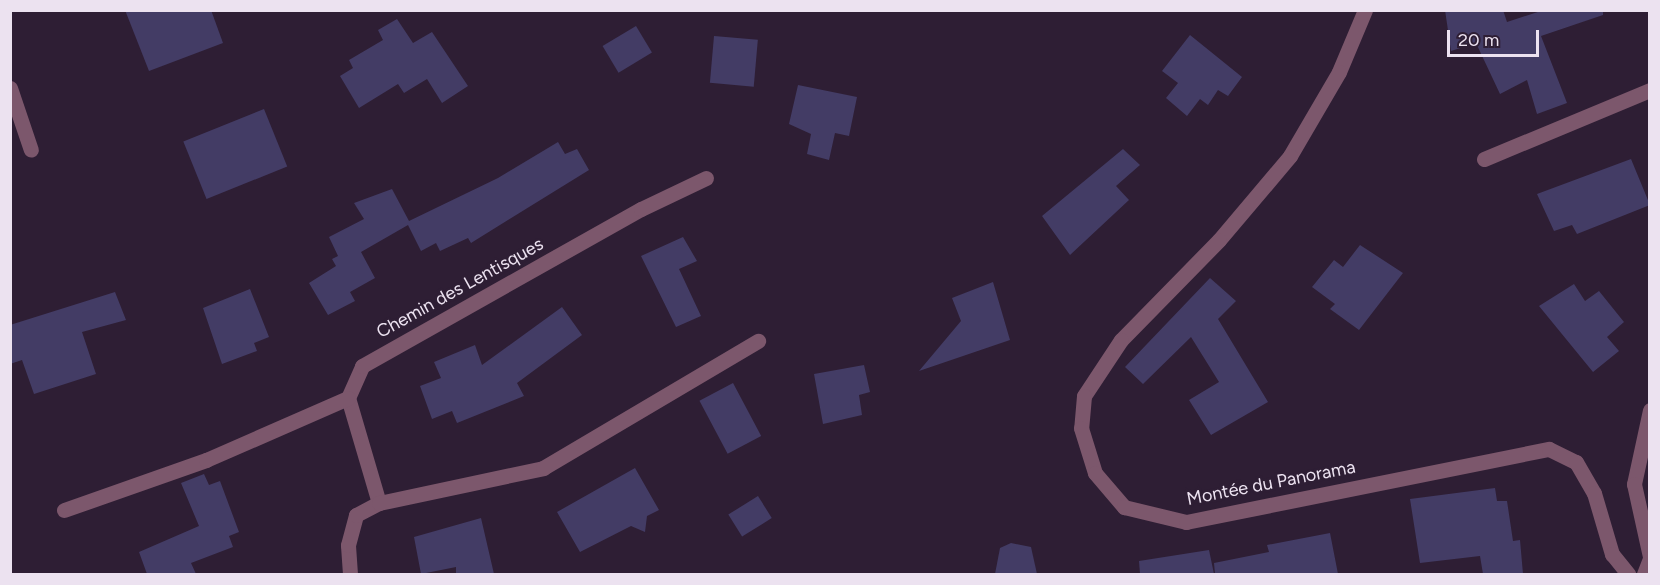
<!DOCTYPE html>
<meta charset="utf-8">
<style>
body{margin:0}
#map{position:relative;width:1660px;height:585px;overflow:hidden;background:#2e1e34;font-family:Figtree,sans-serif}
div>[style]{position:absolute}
.building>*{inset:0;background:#433c65;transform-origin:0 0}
.lane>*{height:15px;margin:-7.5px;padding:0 7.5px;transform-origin:7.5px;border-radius:7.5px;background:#7c576c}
.street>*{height:15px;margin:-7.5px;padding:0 7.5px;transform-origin:7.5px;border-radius:7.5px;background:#7c576c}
span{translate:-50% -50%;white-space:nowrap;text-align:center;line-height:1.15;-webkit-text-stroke:5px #2e1e34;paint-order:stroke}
.street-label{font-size:18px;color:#ece2f0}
.frame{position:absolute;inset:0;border:12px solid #ece2f0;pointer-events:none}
.scale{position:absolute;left:1447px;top:30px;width:92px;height:27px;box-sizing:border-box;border:3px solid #ece2f0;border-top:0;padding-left:8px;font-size:18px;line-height:21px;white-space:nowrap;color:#ece2f0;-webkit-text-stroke:4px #2e1e34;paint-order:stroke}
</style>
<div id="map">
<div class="building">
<i style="clip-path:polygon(125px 10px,211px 10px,223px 43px,149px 71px)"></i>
<i style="clip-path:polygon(1445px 10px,1503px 10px,1507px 22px,1544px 10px,1603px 10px,1603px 15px,1541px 36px,1567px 103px,1537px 114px,1527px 80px,1500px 94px,1476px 43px,1451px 51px)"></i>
<i style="clip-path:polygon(397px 19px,413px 43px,432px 32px,468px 86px,442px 103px,427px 79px,404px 93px,398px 84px,359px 108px,340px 76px,353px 68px,349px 60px,383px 40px,378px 30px)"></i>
<i style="left:636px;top:26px;width:31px;height:39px;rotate:59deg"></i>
<i style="clip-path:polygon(1190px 35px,1242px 77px,1228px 96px,1218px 90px,1208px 105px,1200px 99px,1187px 116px,1166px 98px,1178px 83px,1162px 71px)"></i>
<i style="left:714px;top:36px;width:44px;height:47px;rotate:5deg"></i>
<i style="clip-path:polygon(798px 85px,857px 97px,849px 136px,835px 133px,829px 160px,807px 154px,811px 134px,789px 124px)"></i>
<i style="left:264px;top:109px;width:62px;height:87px;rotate:68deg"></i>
<i style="clip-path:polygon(558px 142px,565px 154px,577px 149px,589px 170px,471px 243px,468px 238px,440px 251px,436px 243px,421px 251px,408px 225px,361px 252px,375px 278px,350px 292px,355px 301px,328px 315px,309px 283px,336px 266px,332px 259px,338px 256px,329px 237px,364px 219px,354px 203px,392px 189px,409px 221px,498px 178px)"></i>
<i style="clip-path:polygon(1123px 149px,1140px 165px,1116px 186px,1129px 200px,1070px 255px,1042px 216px)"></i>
<i style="clip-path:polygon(1631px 159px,1650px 205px,1577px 234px,1572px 225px,1554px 231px,1537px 194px)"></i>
<i style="clip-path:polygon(683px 237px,697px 261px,679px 269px,701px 316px,676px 327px,641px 256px)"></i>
<i style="clip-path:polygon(1360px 245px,1403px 273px,1359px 330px,1330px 309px,1335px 304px,1312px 287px,1334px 260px,1343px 267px)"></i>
<i style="clip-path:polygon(1210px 278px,1236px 301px,1218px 319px,1268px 402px,1211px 435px,1189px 400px,1219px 382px,1191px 337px,1143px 384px,1125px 367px)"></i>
<i style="clip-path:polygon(993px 282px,1010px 340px,919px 371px,961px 321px,952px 298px)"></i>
<i style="clip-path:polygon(1574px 284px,1585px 301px,1599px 291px,1624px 322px,1607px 337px,1619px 351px,1593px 372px,1539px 306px)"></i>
<i style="clip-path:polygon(250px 289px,269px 337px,254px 343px,257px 351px,222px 364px,203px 308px)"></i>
<i style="clip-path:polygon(115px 292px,126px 320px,82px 332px,96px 374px,34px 394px,22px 360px,10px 364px,10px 325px)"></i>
<i style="clip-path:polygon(562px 307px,582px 335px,517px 383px,524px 396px,457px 423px,452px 411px,432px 419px,420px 386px,441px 378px,434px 362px,475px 345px,482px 365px)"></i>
<i style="clip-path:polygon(864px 365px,870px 392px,859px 395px,862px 415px,823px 424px,814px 374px)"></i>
<i style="left:733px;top:383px;width:60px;height:38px;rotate:62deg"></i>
<i style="clip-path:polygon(635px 468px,659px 510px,647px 516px,645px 532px,631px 526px,580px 552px,557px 512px)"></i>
<i style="clip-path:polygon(204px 474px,209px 485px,220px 481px,239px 532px,229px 536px,233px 547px,191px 563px,196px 574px,147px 574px,139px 552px,199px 526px,181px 483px)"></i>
<i style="clip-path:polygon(1495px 488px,1497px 501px,1507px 501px,1513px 541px,1520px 540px,1523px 574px,1483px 574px,1480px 556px,1420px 563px,1410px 499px)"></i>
<i style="left:758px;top:496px;width:26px;height:35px;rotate:58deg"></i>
<i style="clip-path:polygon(481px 518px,494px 574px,456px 574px,456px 567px,421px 574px,414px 537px)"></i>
<i style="clip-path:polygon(1330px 533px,1338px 574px,1215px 574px,1214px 563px,1269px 552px,1267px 545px)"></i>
<i style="clip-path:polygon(1011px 543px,1031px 547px,1037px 574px,995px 574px,1000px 548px)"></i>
<i style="clip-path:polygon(1209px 550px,1214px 574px,1140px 574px,1139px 561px)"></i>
</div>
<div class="lane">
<i style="left:10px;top:88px;width:65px;rotate:71.3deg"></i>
</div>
<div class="street">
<i style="left:1365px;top:10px;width:67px;rotate:112.8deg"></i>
<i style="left:1339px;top:72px;width:97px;rotate:120.3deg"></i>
<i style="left:1290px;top:156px;width:110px;rotate:130.2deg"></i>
<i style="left:1219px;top:240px;width:140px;rotate:134.4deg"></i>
<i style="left:1121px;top:340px;width:67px;rotate:123.5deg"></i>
<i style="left:1084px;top:396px;width:32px;rotate:95deg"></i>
<i style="left:1081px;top:428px;width:47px;rotate:72.7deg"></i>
<i style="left:1095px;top:473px;width:45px;rotate:49.5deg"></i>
<i style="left:1124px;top:507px;width:64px;rotate:13.6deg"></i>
<i style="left:1186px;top:522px;width:370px;rotate:-11.4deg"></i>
<i style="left:1549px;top:449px;width:30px;rotate:26deg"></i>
<i style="left:1576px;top:462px;width:36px;rotate:60deg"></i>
<i style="left:1594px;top:493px;width:64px;rotate:73.6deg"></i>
<i style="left:1612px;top:554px;width:26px;rotate:51deg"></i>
<i style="left:1484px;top:159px;width:180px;rotate:-22.6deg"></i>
<i style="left:1650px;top:410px;width:76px;rotate:102.2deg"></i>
<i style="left:1634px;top:484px;width:75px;rotate:77.6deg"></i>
<i style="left:379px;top:503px;width:109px;rotate:-106.4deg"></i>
<i style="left:348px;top:398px;width:35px;rotate:-66deg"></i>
<i style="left:362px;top:366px;width:320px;rotate:-29.4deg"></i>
<i style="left:641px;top:209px;width:72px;rotate:-25.5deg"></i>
<i style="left:64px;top:510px;width:151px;rotate:-19.4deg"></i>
<i style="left:206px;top:460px;width:155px;rotate:-23.6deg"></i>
<i style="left:350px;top:574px;width:29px;rotate:-94deg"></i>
<i style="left:348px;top:545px;width:31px;rotate:-75deg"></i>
<i style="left:356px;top:515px;width:26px;rotate:-28deg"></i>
<i style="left:379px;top:503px;width:168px;rotate:-12deg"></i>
<i style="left:543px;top:468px;width:250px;rotate:-30.6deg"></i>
<i style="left:1644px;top:574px;width:17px;rotate:-69deg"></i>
</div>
<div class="street-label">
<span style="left:460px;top:288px;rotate:-29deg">Chemin des Lentisques</span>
<span style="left:1271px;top:483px;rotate:-11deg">Montée du Panorama</span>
</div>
<div class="frame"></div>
<div class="scale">20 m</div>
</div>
